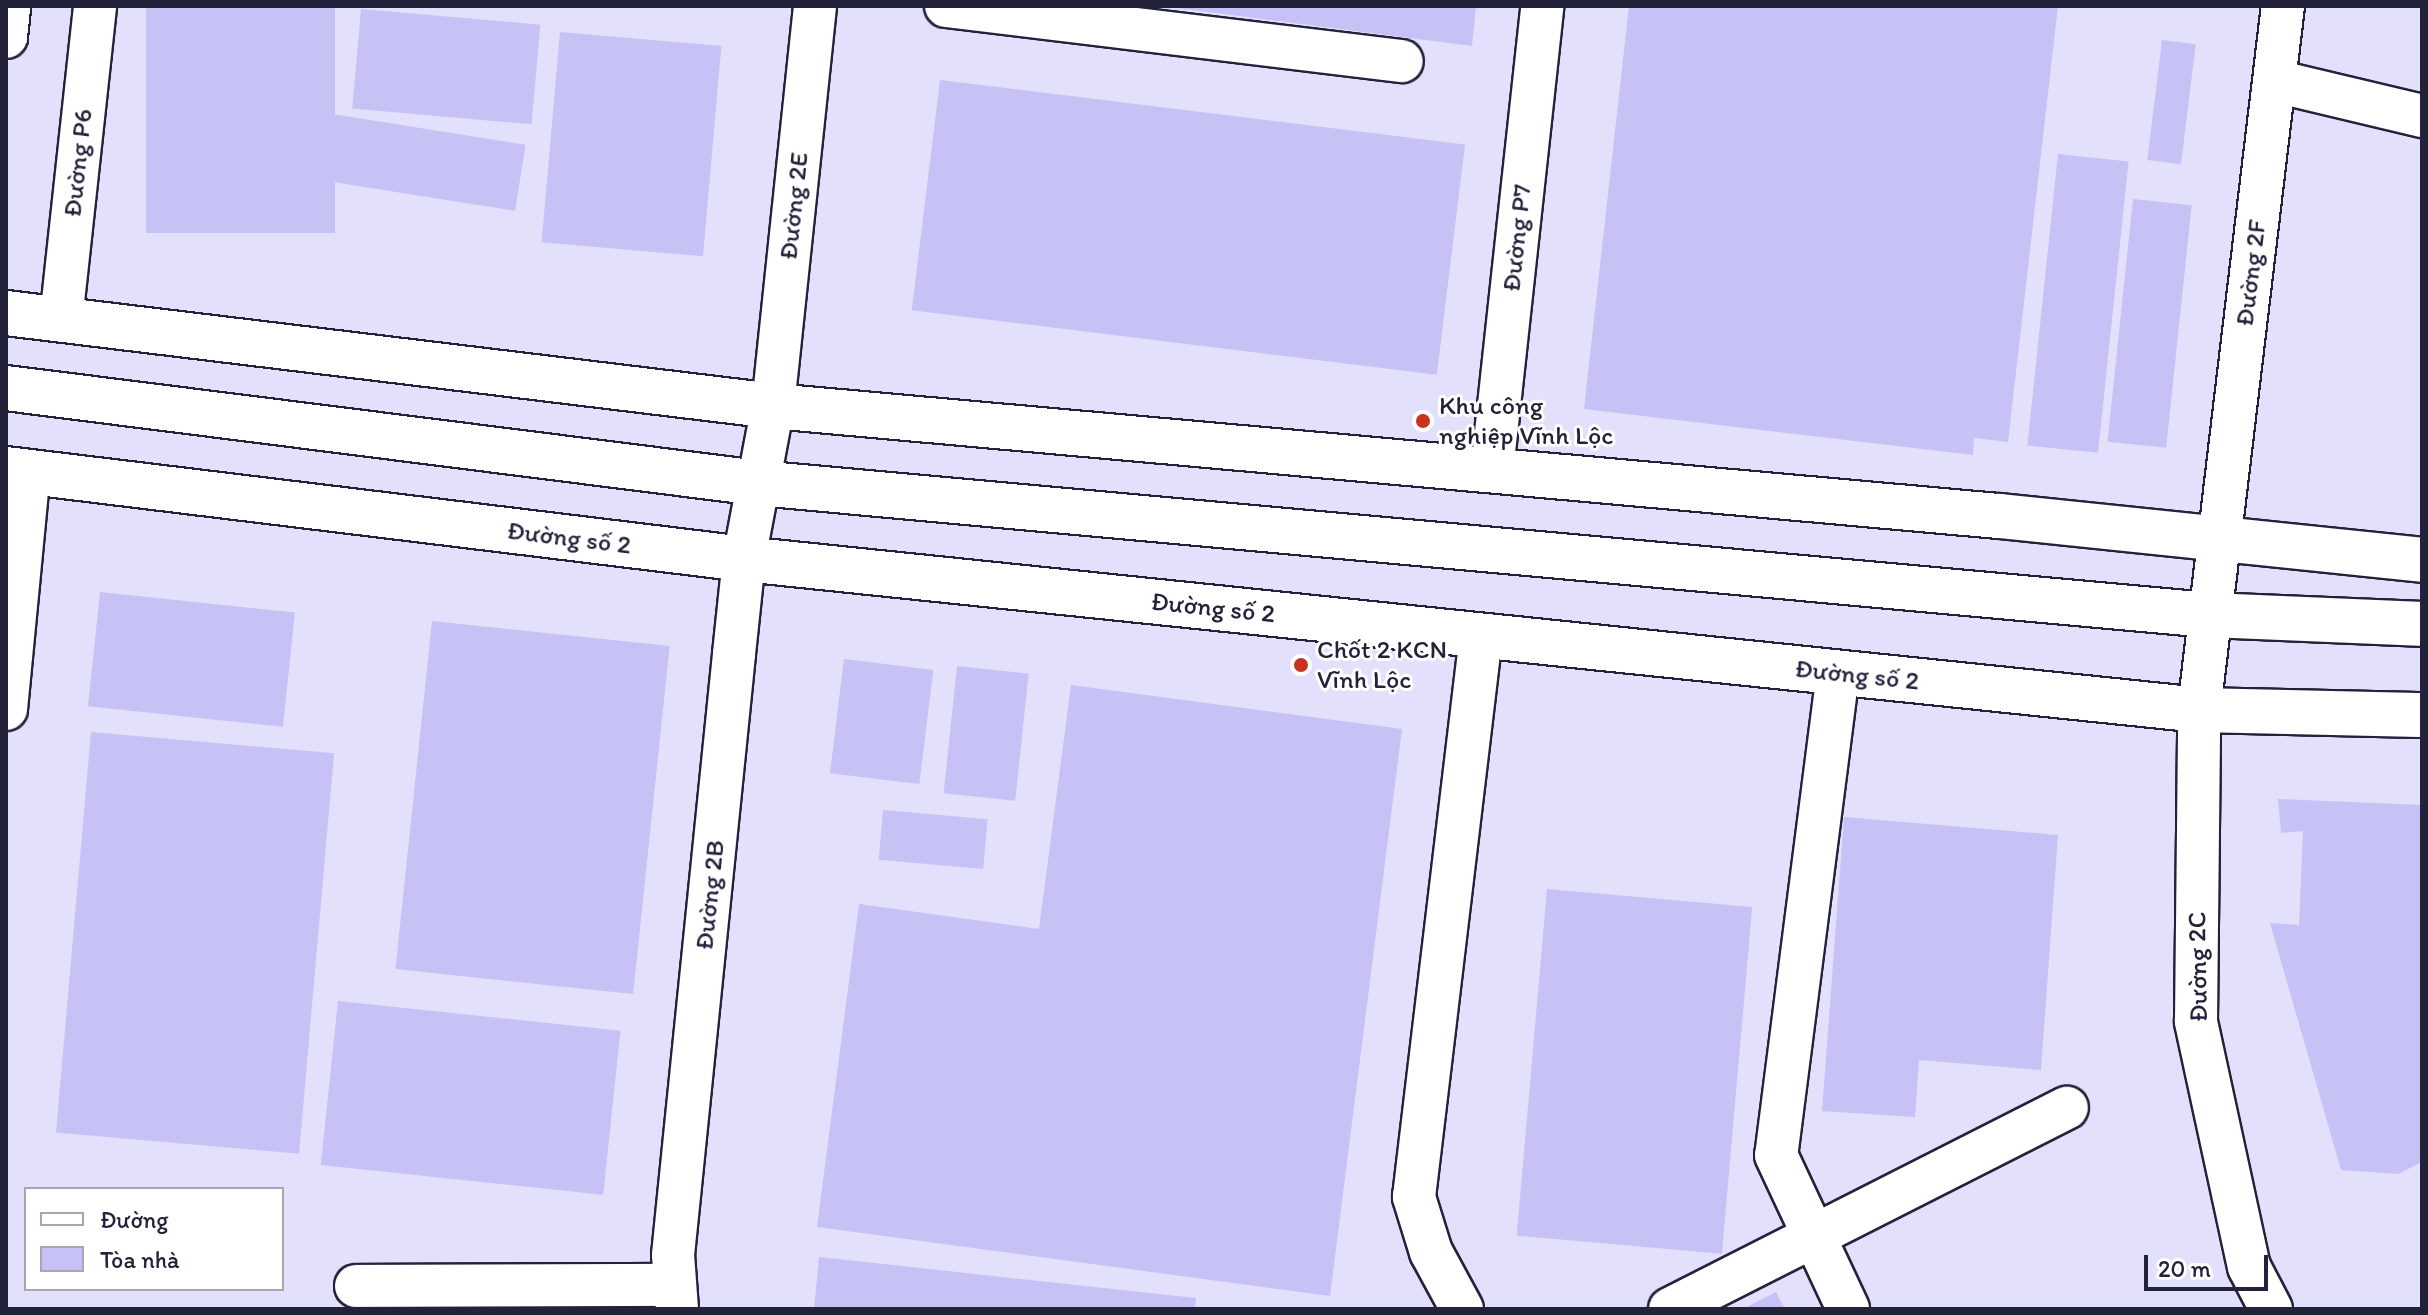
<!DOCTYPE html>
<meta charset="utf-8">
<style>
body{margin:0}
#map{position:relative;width:2428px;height:1315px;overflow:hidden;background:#eeedfc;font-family:Itim,sans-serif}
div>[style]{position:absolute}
.built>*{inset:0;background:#e2e0fa}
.building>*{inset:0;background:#c6c2f5;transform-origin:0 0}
.roads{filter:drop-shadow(2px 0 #22223b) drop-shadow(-2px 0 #22223b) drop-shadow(0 2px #22223b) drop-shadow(0 -2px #22223b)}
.minor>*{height:42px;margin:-21px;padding:0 21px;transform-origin:21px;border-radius:21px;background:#fff}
.major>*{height:44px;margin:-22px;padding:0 22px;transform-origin:22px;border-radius:22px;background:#fff}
.dots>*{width:22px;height:22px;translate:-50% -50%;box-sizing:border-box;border:4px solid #fff;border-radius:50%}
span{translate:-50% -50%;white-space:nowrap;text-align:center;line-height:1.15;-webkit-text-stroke:6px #fff;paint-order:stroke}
.street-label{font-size:26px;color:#22223b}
.poi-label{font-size:26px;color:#22223b}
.left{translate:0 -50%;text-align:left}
.frame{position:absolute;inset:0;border:8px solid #22223b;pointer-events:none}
.legend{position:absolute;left:24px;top:1187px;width:260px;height:104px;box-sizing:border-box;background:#fff;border:2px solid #a7a7b1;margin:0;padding:10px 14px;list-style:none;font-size:24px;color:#22223b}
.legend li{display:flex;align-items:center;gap:16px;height:40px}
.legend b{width:40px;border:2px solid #a7a7b1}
.scale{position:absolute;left:2144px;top:1255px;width:124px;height:36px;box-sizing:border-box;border:4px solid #22223b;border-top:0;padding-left:10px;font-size:24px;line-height:28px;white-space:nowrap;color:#22223b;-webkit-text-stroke:6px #fff;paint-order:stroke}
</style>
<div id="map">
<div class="built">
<i style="clip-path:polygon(evenodd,6px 6px,2422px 6px,2422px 1309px,6px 1309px,6px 6px,26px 1189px,282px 1189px,282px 1289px,26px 1289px,26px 1189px)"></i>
</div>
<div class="building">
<i style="left:146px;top:6px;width:189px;height:227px"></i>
<i style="clip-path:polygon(1162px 6px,1476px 6px,1472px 46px)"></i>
<i style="clip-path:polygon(1629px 6px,2058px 6px,2008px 442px,1974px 438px,1973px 455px,1584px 409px)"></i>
<i style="left:361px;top:9px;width:180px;height:100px;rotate:5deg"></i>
<i style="left:560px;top:32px;width:162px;height:211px;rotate:5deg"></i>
<i style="left:2162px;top:40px;width:34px;height:121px;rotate:7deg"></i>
<i style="left:940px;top:80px;width:529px;height:232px;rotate:7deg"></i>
<i style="left:332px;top:114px;width:196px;height:67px;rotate:9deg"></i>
<i style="left:2058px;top:154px;width:71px;height:293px;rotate:6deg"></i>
<i style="left:2133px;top:199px;width:59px;height:244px;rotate:6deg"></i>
<i style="left:100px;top:592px;width:196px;height:115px;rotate:6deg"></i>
<i style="left:432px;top:621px;width:239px;height:350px;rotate:6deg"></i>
<i style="left:844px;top:659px;width:90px;height:115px;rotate:7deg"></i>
<i style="left:957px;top:666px;width:72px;height:128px;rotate:6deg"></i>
<i style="clip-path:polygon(1071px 685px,1402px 729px,1330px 1296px,817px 1227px,859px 904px,1039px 929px)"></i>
<i style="left:91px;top:732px;width:244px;height:402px;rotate:5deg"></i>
<i style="clip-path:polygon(2278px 799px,2422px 805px,2422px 1162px,2398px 1174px,2341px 1170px,2270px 923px,2299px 925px,2303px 831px,2281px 833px)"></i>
<i style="left:883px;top:810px;width:105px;height:50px;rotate:5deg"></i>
<i style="clip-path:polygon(1844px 817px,2058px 835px,2041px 1070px,1919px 1060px,1915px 1117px,1822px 1111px)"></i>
<i style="left:1547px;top:889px;width:206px;height:348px;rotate:5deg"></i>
<i style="left:338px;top:1001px;width:284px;height:165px;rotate:6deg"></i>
<i style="clip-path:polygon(819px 1257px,1196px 1298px,1195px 1309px,814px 1309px)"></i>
<i style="clip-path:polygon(1776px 1292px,1785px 1309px,1743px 1309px)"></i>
</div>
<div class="roads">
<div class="minor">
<i style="left:946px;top:6px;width:459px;rotate:6.9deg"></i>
<i style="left:6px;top:37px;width:31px;rotate:-84deg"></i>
<i style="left:2275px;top:81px;width:151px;rotate:13.4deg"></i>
<i style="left:61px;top:320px;width:316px;rotate:-83.8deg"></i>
<i style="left:1492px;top:470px;width:467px;rotate:-83.8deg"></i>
<i style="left:1838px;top:673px;width:486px;rotate:97.3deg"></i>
<i style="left:1776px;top:1155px;width:170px;rotate:64.9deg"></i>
<i style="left:6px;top:709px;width:239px;rotate:-84.5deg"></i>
<i style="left:356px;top:1286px;width:319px;rotate:-0.2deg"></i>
<i style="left:677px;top:1309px;width:54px;rotate:-94.2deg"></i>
<i style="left:673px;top:1255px;width:604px;rotate:-84.2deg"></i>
<i style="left:734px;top:654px;width:96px;rotate:-84deg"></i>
<i style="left:744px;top:559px;width:156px;rotate:-79.3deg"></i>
<i style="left:773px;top:406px;width:402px;rotate:-84deg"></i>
<i style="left:1462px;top:1309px;width:65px;rotate:-118.5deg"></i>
<i style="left:1431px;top:1252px;width:58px;rotate:-107.2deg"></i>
<i style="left:1414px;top:1197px;width:565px;rotate:-83.19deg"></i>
<i style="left:1670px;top:1309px;width:445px;rotate:-26.9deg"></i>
<i style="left:2271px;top:1309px;width:47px;rotate:-117.6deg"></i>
<i style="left:2249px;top:1267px;width:252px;rotate:-102.2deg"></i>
<i style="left:2196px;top:1021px;width:311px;rotate:-89.4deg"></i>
<i style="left:2199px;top:710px;width:709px;rotate:-83.2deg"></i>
</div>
<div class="major">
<i style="left:6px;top:313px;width:773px;rotate:6.91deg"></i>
<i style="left:773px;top:406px;width:1231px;rotate:5.13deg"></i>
<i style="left:1999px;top:516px;width:425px;rotate:5.9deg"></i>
<i style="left:6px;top:388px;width:758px;rotate:7.2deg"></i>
<i style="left:758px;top:483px;width:1456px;rotate:5.2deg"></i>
<i style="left:2208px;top:615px;width:214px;rotate:2.4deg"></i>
<i style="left:6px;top:469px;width:743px;rotate:6.95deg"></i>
<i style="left:744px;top:559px;width:1463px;rotate:5.92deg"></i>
<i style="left:2199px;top:710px;width:223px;rotate:1.3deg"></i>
</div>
</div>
<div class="dots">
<i style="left:1423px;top:421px;background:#c8321e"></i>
<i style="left:1301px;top:665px;background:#c8321e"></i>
</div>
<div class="street-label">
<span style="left:78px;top:163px;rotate:-84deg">Đường P6</span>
<span style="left:794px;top:206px;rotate:-84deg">Đường 2E</span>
<span style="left:1517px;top:238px;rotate:-84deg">Đường P7</span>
<span style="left:2251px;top:273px;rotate:-83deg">Đường 2F</span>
<span style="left:569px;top:538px;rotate:7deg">Đường số 2</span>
<span style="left:1213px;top:608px;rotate:6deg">Đường số 2</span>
<span style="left:1857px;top:675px;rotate:6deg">Đường số 2</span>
<span style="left:710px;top:895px;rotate:-84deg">Đường 2B</span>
<span style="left:2198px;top:967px;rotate:-91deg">Đường 2C</span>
</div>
<div class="poi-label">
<span class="left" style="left:1439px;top:421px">Khu công<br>nghiệp Vĩnh Lộc</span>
<span class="left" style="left:1317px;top:665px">Chốt 2 KCN<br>Vĩnh Lộc</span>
</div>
<div class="frame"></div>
<ul class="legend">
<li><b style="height:10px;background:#fff"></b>Đường</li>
<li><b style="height:22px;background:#c6c2f5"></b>Tòa nhà</li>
</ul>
<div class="scale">20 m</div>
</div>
